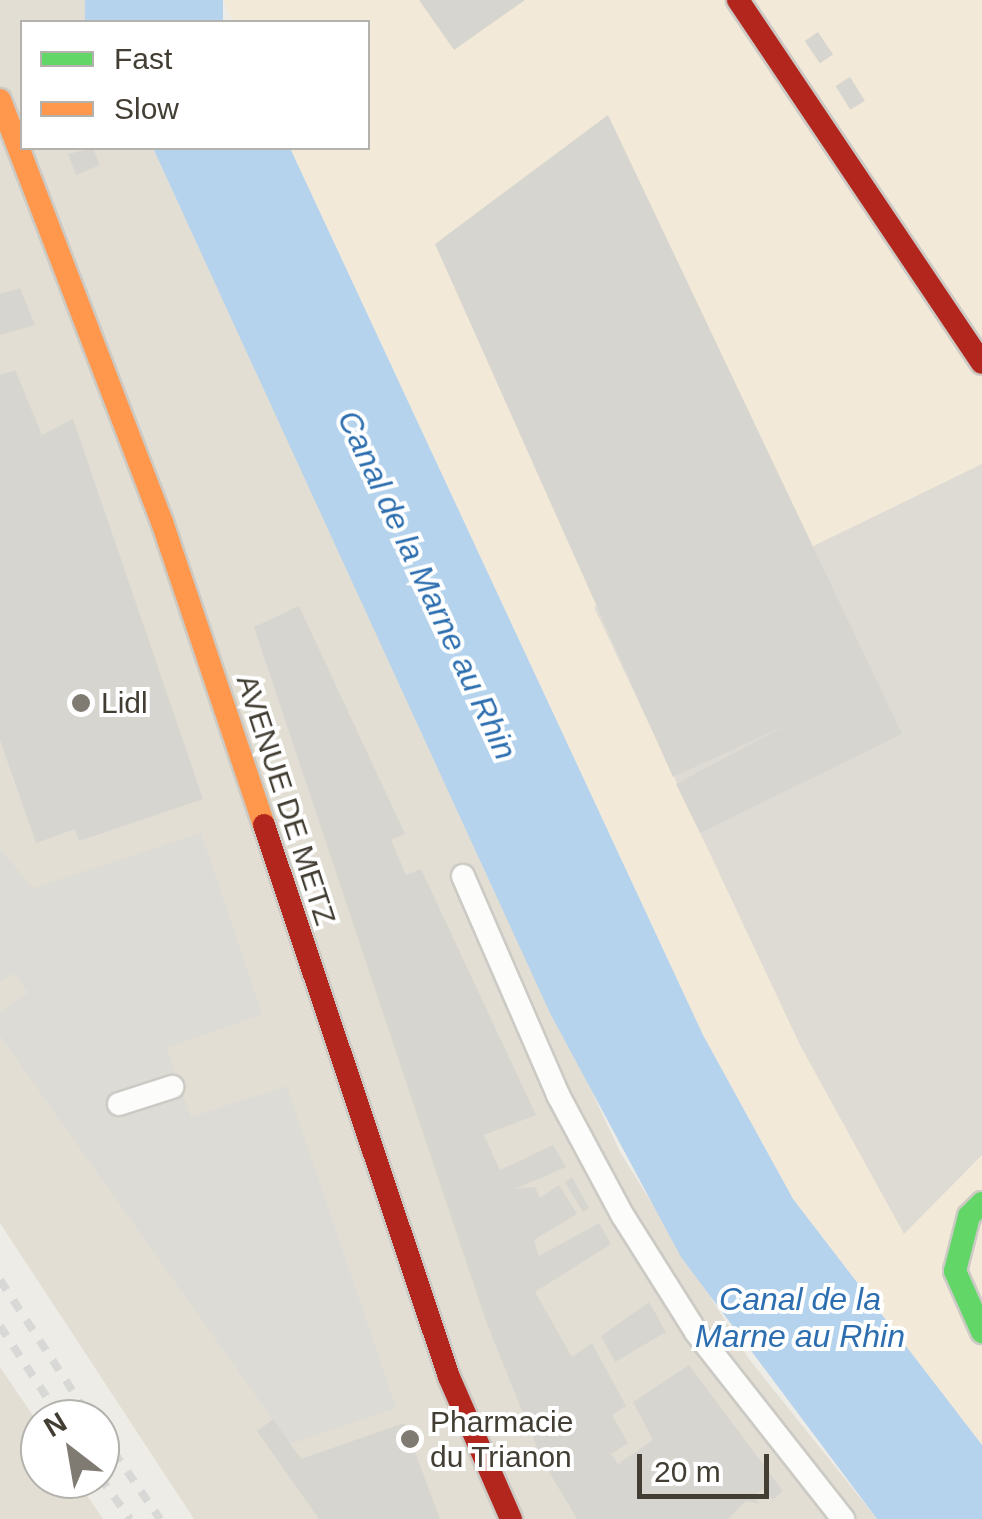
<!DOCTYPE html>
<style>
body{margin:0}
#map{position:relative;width:982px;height:1519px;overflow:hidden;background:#eeece6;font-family:Helvetica,sans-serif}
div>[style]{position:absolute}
.residential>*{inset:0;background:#e2ded3}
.commercial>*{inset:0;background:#f2e9d8}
.industrial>*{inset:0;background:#dedbd4}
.parking>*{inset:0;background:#dddbd6}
.water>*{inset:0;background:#b5d3ed;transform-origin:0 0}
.building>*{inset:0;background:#d7d5cf;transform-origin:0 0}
.roads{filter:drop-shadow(2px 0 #cccac4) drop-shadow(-2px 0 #cccac4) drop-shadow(0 2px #cccac4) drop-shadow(0 -2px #cccac4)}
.lane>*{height:22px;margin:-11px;padding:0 11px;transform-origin:11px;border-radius:11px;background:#fcfcfb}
.fast>*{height:22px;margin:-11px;padding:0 11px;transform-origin:11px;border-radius:11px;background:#63d668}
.slow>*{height:22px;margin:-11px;padding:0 11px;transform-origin:11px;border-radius:11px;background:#ff974d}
.jam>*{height:22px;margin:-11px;padding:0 11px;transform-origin:11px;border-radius:11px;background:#b3261e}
.rail>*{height:8px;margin-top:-4px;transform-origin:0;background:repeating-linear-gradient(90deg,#d8d8d7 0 12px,transparent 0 24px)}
.dots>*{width:28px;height:28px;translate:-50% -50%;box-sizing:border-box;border:5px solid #fff;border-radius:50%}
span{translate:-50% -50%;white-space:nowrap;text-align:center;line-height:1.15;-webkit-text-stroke:8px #fff;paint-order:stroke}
.poi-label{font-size:30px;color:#433e33}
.left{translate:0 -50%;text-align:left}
.street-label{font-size:30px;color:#433e33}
.water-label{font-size:32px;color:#2c6eaf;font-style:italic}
.legend{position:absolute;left:20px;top:20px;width:350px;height:130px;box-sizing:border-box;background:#fff;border:2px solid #b4b2ad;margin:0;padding:12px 18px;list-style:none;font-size:30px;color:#433e33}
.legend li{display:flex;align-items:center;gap:20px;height:50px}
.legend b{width:50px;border:2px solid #b4b2ad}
.north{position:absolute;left:20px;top:1399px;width:100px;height:100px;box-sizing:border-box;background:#fff;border:2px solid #b4b2ad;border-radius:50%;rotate:329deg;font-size:28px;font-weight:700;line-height:40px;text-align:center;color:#433e33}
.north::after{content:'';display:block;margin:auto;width:35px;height:45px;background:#7f7b72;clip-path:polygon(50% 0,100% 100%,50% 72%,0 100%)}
.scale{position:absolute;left:637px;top:1454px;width:132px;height:45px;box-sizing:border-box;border:5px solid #433e33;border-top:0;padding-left:12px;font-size:30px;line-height:35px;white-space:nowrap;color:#433e33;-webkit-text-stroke:8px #fff;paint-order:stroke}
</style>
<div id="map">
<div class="residential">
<i style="clip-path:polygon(0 0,85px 0,95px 22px,22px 22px,22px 148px,153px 148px,620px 1152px,749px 1359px,877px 1519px,194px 1519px,0 1223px)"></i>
<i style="clip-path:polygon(0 1367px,40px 1426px,40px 1479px,76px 1479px,103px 1519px,0 1519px)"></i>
</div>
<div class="commercial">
<i style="clip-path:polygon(223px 0,982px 0,982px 1445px,793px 1199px,703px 1035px,290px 148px,368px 148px,368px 22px,233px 22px)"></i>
</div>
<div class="industrial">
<i style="clip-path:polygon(982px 464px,982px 1155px,904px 1234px,800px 1045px,594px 607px,622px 594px,639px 631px)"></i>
</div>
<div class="parking">
<i style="clip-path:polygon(201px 833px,262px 1014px,167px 1048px,191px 1117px,287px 1086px,396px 1408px,290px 1444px,0 1036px,0 1012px,28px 993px,14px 973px,0 982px,0 849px,33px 888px)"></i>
</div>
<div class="water">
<i style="left:85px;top:0;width:138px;height:24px"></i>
<i style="clip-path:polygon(153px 148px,290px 148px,703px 1035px,793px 1199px,982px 1445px,982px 1519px,877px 1519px,681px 1257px,550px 1013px)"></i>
</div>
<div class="building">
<i style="clip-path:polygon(419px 0,525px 0,454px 50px)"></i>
<i style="left:818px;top:32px;width:27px;height:16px;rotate:56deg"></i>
<i style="left:850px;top:77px;width:28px;height:17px;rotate:58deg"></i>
<i style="clip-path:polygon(608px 115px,902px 734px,700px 833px,676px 784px,789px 724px,673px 777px,435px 244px)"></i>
<i style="clip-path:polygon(93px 148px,100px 165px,76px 175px,68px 154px)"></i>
<i style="clip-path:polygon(20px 288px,35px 325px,0 335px,0 294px)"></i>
<i style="clip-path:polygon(15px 370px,42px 435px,73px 419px,203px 799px,79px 841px,75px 829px,36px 843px,0 740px,0 375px)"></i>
<i style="clip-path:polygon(299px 606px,405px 834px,391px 840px,406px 875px,421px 869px,536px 1115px,484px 1135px,500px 1170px,553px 1145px,566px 1167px,515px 1189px,535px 1187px,540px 1198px,559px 1185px,577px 1214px,534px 1240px,539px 1256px,599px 1223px,611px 1244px,535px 1292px,572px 1357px,592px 1343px,626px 1406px,612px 1415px,628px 1443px,611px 1454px,618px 1464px,653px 1440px,633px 1402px,689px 1365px,783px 1491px,773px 1500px,763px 1489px,754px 1496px,759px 1504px,746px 1501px,728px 1519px,577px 1519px,542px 1460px,487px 1324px,254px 627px)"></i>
<i style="clip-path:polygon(572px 1177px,589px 1208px,583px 1212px,565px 1182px)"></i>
<i style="clip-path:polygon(649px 1302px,666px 1332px,615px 1362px,601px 1336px)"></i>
<i style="clip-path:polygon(273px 1419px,301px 1459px,404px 1423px,440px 1519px,319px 1519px,257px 1431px)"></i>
</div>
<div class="roads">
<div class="lane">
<i style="left:463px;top:876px;width:239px;rotate:66.5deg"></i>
<i style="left:558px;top:1095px;width:137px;rotate:61.8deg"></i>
<i style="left:623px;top:1216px;width:137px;rotate:57.8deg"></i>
<i style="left:696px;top:1332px;width:238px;rotate:51.8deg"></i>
<i style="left:119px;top:1104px;width:56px;rotate:-17.8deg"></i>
</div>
<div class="fast">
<i style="left:982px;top:1203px;width:18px;rotate:135deg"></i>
<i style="left:969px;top:1216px;width:57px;rotate:104.3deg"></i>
<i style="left:955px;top:1271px;width:67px;rotate:66.1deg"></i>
</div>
<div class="slow">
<i style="left:0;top:100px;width:452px;rotate:69deg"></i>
<i style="left:162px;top:522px;width:320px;rotate:71.4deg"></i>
</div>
<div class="jam">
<i style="left:738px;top:0;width:437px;rotate:56.1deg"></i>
<i style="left:264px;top:825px;width:582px;rotate:71.47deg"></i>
<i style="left:449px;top:1377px;width:155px;rotate:66.4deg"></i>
</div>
</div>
<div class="rail">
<i style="left:0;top:1280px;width:166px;rotate:56.8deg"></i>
<i style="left:0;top:1326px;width:111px;rotate:56.7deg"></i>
<i style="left:100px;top:1432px;width:106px;rotate:55.4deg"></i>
<i style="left:100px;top:1477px;width:52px;rotate:54.5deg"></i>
</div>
<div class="dots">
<i style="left:81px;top:703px;background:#7f7b72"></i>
<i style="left:410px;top:1439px;background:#7f7b72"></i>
</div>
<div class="poi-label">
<span class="left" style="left:101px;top:703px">Lidl</span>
<span class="left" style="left:430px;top:1439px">Pharmacie<br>du Trianon</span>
</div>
<div class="street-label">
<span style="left:286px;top:800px;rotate:72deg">AVENUE DE METZ</span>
</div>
<div class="water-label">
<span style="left:427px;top:585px;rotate:65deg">Canal de la Marne au Rhin</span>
<span style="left:800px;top:1318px">Canal de la<br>Marne au Rhin</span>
</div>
<ul class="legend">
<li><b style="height:12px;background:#63d668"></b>Fast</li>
<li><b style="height:12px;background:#ff974d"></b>Slow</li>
</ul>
<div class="north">N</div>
<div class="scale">20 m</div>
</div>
